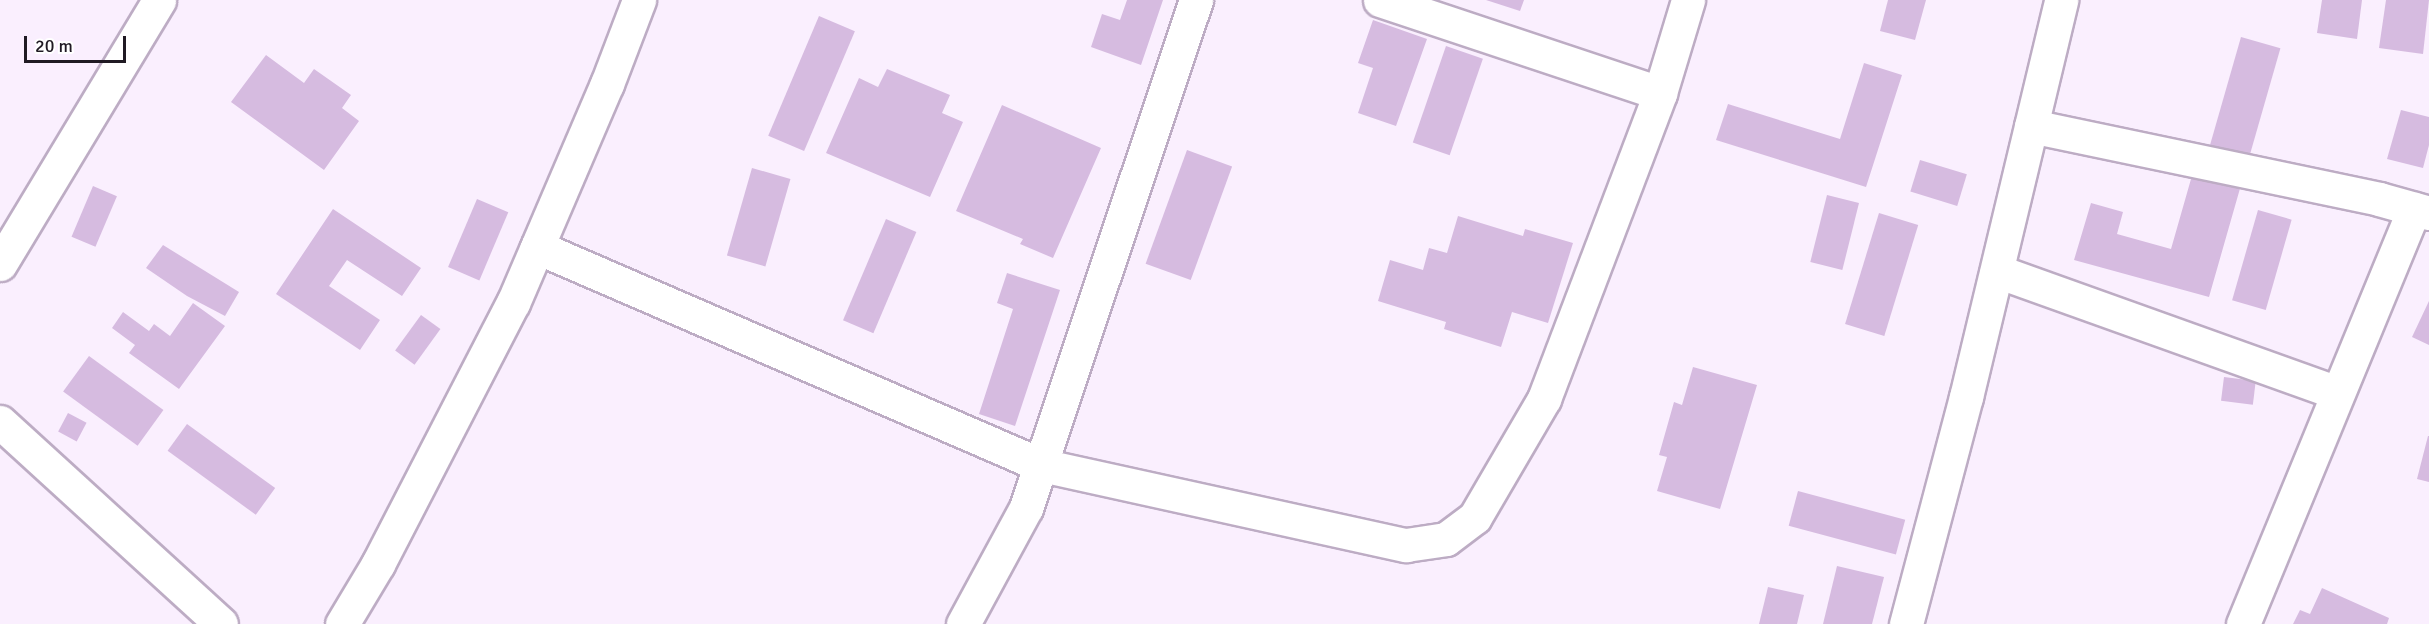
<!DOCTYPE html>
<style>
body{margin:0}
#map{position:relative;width:2429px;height:624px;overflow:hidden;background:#faeffe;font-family:Signika,sans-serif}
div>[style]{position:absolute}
.building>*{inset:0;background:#d6bbe0;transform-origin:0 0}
.roads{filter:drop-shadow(2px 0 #bdacc4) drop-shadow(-2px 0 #bdacc4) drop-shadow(0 2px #bdacc4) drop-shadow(0 -2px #bdacc4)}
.minor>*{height:33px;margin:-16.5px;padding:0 16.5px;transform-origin:16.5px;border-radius:16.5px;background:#fff}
span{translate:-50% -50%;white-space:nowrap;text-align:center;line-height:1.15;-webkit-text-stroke:4.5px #fff;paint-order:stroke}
.scale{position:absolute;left:24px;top:36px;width:102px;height:27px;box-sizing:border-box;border:3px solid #201a23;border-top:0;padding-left:8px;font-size:18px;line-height:21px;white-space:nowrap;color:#201a23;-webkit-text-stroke:4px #fff;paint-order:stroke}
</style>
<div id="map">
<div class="building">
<i style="clip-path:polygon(1127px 0,1163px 0,1141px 65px,1091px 47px,1102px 14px,1120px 20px)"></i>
<i style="clip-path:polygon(1486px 0,1524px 0,1520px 11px)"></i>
<i style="clip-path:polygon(1888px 0,1926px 0,1915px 40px,1880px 31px)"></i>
<i style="clip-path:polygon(2322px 0,2362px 0,2357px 39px,2317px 33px)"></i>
<i style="clip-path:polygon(2386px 0,2429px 0,2423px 54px,2379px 48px)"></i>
<i style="left:819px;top:16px;width:39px;height:130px;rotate:23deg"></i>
<i style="clip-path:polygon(1373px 20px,1427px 39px,1396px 126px,1358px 113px,1373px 68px,1358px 63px)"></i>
<i style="left:2241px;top:37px;width:41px;height:123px;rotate:16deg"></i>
<i style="left:1446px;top:46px;width:39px;height:102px;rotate:19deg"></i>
<i style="clip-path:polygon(266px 55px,304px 83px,314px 69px,351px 95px,342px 108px,359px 121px,324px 170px,231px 102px)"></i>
<i style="clip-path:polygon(1864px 63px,1902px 75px,1866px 187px,1716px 140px,1728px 104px,1840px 139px)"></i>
<i style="clip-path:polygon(887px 69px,950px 95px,942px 113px,963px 122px,930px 197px,826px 153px,859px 78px,878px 87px)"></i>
<i style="clip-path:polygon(1002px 105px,1101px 148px,1053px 258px,1020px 244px,1023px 239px,956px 211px)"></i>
<i style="clip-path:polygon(2401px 110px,2429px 117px,2429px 145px,2423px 168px,2387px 159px)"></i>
<i style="left:1187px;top:150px;width:48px;height:121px;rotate:20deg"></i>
<i style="left:1920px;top:160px;width:49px;height:33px;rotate:17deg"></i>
<i style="left:752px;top:168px;width:40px;height:91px;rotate:16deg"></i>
<i style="clip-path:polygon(2193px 172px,2241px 185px,2209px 297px,2074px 260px,2091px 203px,2123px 212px,2117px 234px,2171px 249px)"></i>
<i style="left:93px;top:186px;width:26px;height:55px;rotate:23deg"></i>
<i style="left:1827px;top:195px;width:33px;height:69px;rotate:14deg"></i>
<i style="left:477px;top:199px;width:34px;height:74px;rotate:23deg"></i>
<i style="clip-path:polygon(333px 209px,421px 268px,402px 296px,347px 260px,329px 286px,380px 320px,360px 350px,276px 294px)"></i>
<i style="left:2258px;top:210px;width:35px;height:94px;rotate:16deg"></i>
<i style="left:1879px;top:213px;width:41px;height:116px;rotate:17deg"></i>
<i style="clip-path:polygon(1458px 216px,1523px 236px,1525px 229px,1573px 243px,1548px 323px,1512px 312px,1501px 347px,1444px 329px,1446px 322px,1378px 301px,1390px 260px,1423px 270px,1429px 248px,1447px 253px)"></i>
<i style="left:886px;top:219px;width:33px;height:110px;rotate:23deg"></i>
<i style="clip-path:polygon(163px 245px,239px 292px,225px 316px,187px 296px,146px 268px)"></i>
<i style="clip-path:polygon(1007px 273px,1060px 290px,1015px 426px,979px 414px,1013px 309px,997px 303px)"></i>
<i style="clip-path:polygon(2429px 301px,2429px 345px,2412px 337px)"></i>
<i style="clip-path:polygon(193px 303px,225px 326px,179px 389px,129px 353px,135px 345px,112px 328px,123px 312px,149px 331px,154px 324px,170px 336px)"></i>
<i style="left:421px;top:315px;width:24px;height:44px;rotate:36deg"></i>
<i style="left:89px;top:356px;width:92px;height:44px;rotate:36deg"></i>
<i style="clip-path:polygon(1693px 367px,1757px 385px,1720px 509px,1657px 491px,1667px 457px,1659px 455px,1674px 402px,1682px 405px)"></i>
<i style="left:2224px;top:377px;width:32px;height:24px;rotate:7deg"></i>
<i style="left:68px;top:413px;width:21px;height:21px;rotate:28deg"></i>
<i style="left:187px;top:424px;width:109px;height:33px;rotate:36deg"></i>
<i style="clip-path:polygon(2428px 436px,2429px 436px,2429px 482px,2417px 479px)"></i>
<i style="left:1798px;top:491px;width:111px;height:36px;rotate:15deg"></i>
<i style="clip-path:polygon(1837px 566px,1884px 577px,1872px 624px,1823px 624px)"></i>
<i style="clip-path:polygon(1768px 587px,1804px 595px,1797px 624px,1759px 624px)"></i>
<i style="clip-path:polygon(2322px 588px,2389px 618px,2387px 624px,2293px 624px,2300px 610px,2310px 614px)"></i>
</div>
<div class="roads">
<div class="minor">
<i style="left:1380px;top:0;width:295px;rotate:18.4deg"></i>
<i style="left:2031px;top:126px;width:356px;rotate:11.8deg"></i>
<i style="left:2379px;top:199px;width:52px;rotate:15.6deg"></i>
<i style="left:537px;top:247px;width:549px;rotate:23.39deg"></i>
<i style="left:1041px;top:465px;width:374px;rotate:12.4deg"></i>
<i style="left:1406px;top:545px;width:40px;rotate:-8.5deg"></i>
<i style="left:1446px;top:539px;width:36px;rotate:-37deg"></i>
<i style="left:1475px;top:517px;width:137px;rotate:-59.7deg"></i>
<i style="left:1544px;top:399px;width:327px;rotate:-69.2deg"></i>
<i style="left:1660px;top:93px;width:97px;rotate:-73.2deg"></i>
<i style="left:0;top:264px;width:308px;rotate:-58.9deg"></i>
<i style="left:1997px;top:271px;width:361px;rotate:19.7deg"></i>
<i style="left:0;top:422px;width:299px;rotate:42.4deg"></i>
<i style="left:342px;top:624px;width:70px;rotate:-59deg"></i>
<i style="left:378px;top:564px;width:294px;rotate:-62.7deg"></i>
<i style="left:513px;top:303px;width:238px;rotate:-66.8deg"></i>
<i style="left:607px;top:84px;width:90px;rotate:-69.1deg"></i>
<i style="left:963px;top:624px;width:132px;rotate:-61.5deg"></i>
<i style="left:1026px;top:508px;width:536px;rotate:-71.5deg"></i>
<i style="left:1906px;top:624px;width:235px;rotate:-75.2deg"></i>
<i style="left:1966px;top:397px;width:408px;rotate:-76.5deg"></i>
<i style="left:2243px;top:624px;width:449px;rotate:-67.6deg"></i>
</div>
</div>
<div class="scale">20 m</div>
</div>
